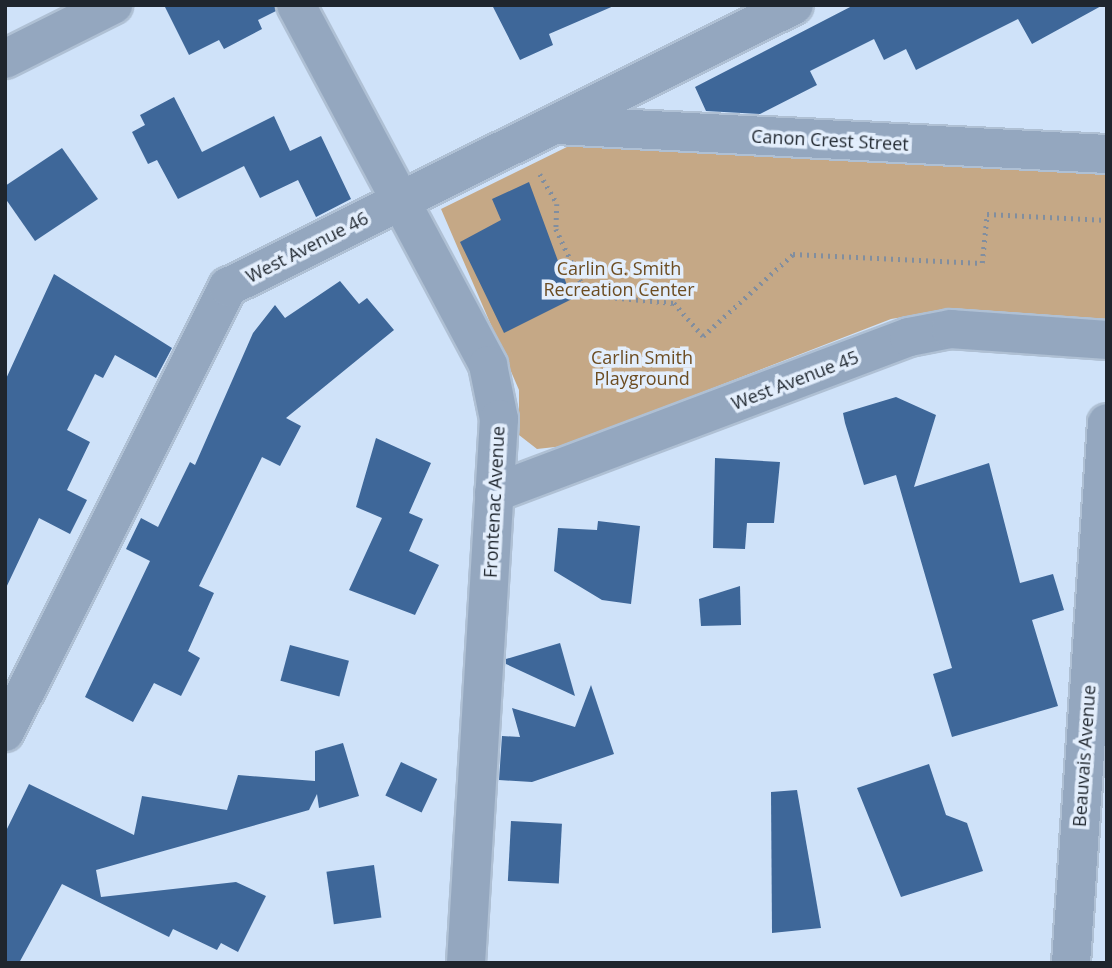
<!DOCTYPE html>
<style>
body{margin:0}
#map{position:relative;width:1112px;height:968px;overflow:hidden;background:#cfe2f9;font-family:"Open Sans",sans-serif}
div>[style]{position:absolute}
.green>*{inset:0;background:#c5a886}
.building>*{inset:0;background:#3e6799;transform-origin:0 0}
.path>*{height:4.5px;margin-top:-2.25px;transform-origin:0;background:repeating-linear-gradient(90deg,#818e9f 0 2px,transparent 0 7px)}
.roads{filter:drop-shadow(2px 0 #afc0d4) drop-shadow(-2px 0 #afc0d4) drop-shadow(0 2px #afc0d4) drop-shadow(0 -2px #afc0d4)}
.minor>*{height:38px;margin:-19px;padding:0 19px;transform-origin:19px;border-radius:19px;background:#94a7bf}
span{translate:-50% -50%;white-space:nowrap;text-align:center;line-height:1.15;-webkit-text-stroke:7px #e3eefc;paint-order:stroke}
.street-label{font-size:18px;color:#1f262e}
.park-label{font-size:18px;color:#6c4c21}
.frame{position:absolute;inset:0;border:7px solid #1f262e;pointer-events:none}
</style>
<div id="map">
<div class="green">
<i style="clip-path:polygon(577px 142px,1107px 165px,1107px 321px,945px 310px,891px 319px,564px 446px,537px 449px,519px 435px,519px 390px,441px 209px)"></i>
</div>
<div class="building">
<i style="clip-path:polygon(164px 5px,274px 5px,276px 11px,258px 20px,262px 29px,224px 49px,219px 40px,189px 55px)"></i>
<i style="clip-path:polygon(492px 5px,616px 5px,549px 34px,553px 45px,520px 60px)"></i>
<i style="clip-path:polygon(854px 5px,1103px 5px,1032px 44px,1018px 19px,916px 70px,906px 49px,884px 60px,874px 39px,810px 71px,817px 85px,760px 114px,706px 111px,695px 87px)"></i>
<i style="clip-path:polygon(174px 97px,202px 152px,274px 116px,290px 151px,321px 136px,351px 199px,316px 217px,298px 180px,260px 198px,244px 166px,178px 199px,157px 160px,148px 164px,132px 132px,145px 125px,140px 115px)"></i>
<i style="clip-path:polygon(62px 148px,98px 199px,35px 241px,5px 198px,5px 186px)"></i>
<i style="clip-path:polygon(529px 182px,572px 299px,504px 333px,460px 242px,501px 220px,492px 199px)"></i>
<i style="clip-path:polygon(54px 274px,172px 348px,156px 378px,115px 355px,103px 378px,95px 374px,67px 430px,90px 442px,67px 490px,87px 500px,70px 534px,39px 518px,5px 590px,5px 381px)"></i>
<i style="clip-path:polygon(340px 281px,359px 304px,367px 298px,394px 330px,286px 418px,301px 426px,280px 466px,262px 457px,199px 586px,214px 593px,188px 651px,200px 658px,181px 696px,154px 683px,133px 722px,85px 697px,150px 561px,126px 549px,141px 518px,158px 527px,190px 462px,195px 465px,253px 333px,275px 305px,285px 318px)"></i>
<i style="clip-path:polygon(896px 397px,936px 415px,914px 487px,989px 463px,1020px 583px,1053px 574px,1064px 610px,1032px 620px,1058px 706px,952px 737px,933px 674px,952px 668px,896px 475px,864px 485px,845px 423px,843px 413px)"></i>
<i style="clip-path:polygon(376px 438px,431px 463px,409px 513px,423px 519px,409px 551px,439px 565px,415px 615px,349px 590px,382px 518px,356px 507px)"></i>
<i style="clip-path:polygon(715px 458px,780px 462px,774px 523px,747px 523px,745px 549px,713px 548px)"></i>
<i style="clip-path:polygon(598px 521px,640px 526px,631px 604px,602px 600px,554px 571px,558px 528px,597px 530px)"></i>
<i style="clip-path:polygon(740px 586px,741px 625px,701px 626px,699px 599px)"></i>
<i style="clip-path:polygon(560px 643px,575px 696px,506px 664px,506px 659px)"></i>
<i style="left:290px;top:645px;width:61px;height:37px;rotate:15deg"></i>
<i style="clip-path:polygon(591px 685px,614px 754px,532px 782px,499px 780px,502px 736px,520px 737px,512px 708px,575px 727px)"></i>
<i style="clip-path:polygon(343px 743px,359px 796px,319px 808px,317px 794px,309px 810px,96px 870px,101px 897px,236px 882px,266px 896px,238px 952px,221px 943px,217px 950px,173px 929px,169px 937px,62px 884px,19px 963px,5px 963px,5px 833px,29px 784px,134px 835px,142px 796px,227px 810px,238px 775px,315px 781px,315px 751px)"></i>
<i style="left:401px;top:762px;width:40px;height:37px;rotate:25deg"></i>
<i style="clip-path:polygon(929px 764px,946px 815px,967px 823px,983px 871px,901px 897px,857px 788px)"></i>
<i style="clip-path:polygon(797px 790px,821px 928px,772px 933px,771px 792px)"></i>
<i style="left:511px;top:821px;width:51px;height:60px;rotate:3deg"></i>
<i style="left:374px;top:865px;width:53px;height:48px;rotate:82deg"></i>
</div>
<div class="path">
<i style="left:540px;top:174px;width:34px;rotate:60deg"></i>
<i style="left:557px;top:204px;width:25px;rotate:92deg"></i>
<i style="left:556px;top:229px;width:73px;rotate:64.8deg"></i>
<i style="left:587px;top:295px;width:87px;rotate:5.3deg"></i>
<i style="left:674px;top:303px;width:44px;rotate:48.7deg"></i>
<i style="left:703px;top:336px;width:122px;rotate:-42.3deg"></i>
<i style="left:793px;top:254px;width:189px;rotate:2.7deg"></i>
<i style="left:982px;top:263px;width:49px;rotate:-84.2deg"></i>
<i style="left:987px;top:214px;width:120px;rotate:2.9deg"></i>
</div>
<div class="roads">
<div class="minor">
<i style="left:296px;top:5px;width:408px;rotate:61.9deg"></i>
<i style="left:488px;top:365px;width:55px;rotate:78.5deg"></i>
<i style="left:499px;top:419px;width:545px;rotate:93.47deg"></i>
<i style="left:5px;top:59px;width:121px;rotate:-26.6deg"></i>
<i style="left:557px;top:125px;width:551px;rotate:3.02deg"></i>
<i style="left:494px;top:493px;width:443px;rotate:-20.6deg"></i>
<i style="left:909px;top:337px;width:43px;rotate:-10.8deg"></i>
<i style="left:951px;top:329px;width:156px;rotate:4deg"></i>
<i style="left:5px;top:732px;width:498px;rotate:-63.4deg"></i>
<i style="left:228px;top:287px;width:632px;rotate:-26.48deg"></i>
<i style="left:1071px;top:963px;width:541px;rotate:-86.19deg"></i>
</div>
</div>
<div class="street-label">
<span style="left:830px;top:140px;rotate:3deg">Canon Crest Street</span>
<span style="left:307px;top:247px;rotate:-27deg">West Avenue 46</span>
<span style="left:795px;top:380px;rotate:-21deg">West Avenue 45</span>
<span style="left:494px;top:502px;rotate:-87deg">Frontenac Avenue</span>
<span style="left:1084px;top:756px;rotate:-86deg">Beauvais Avenue</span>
</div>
<div class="park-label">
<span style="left:619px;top:279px">Carlin G. Smith<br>Recreation Center</span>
<span style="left:642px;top:368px">Carlin Smith<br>Playground</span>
</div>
<div class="frame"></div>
</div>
